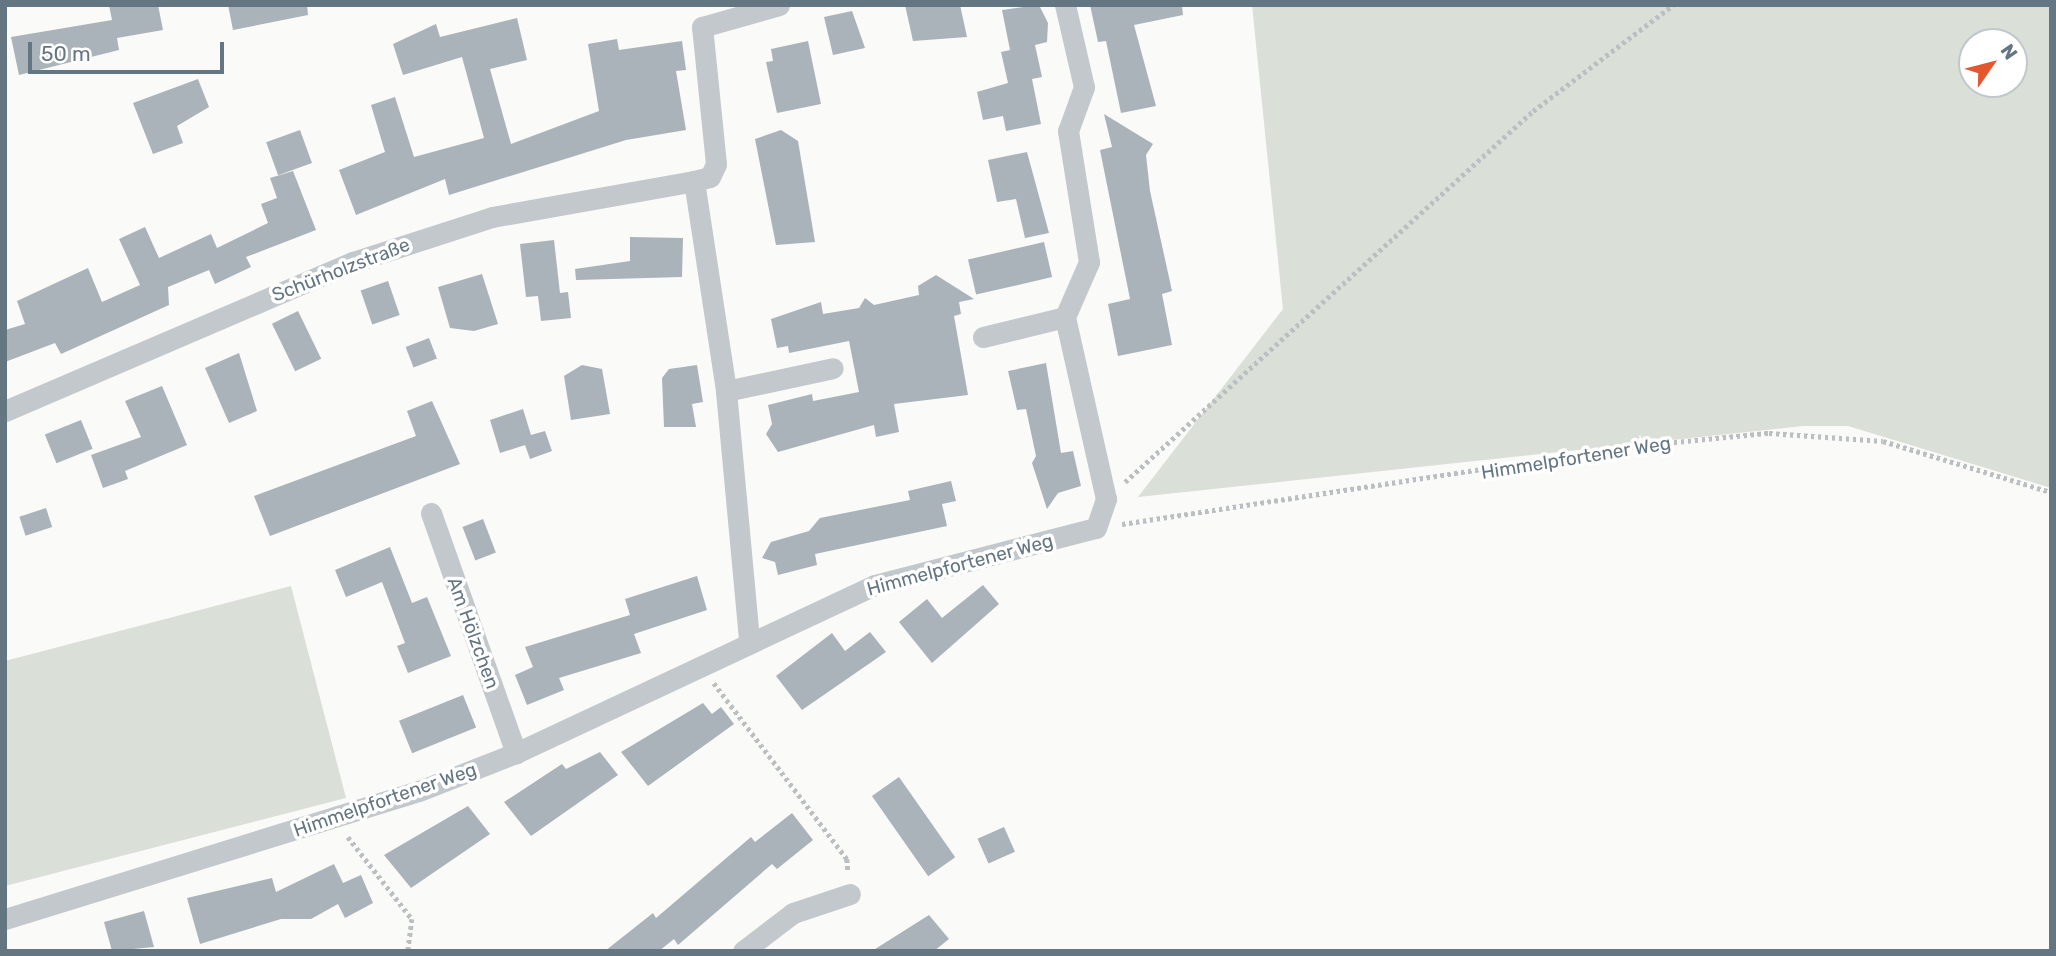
<!DOCTYPE html>
<meta charset="utf-8">
<style>
body{margin:0}
#map{position:relative;width:2056px;height:956px;overflow:hidden;background:#fafaf8;font-family:Rubik,sans-serif}
div>[style]{position:absolute}
.green>*{inset:0;background:#dadfd7}
.building>*{inset:0;background:#aab3b9;transform-origin:0 0}
.path>*{height:4.5px;margin-top:-2.25px;transform-origin:0;background:repeating-linear-gradient(90deg,#bbbfc2 0 3.5px,transparent 0 7px)}
.minor>*{height:21px;margin:-10.5px;padding:0 10.5px;transform-origin:10.5px;border-radius:10.5px;background:#c3c8cc}
span{translate:-50% -50%;white-space:nowrap;text-align:center;line-height:1.15;-webkit-text-stroke:7px #fff;paint-order:stroke}
.street-label{font-size:19px;color:#657683}
.frame{position:absolute;inset:0;border:7px solid #657683;pointer-events:none}
.north{position:absolute;left:1958px;top:28px;width:70px;height:70px;box-sizing:border-box;background:#fff;border:2px solid #c1c8cd;border-radius:50%;rotate:55deg;font-size:19px;font-weight:700;line-height:28px;text-align:center;color:#657683}
.north::after{content:'';display:block;margin:auto;width:24px;height:32px;background:#e4572e;clip-path:polygon(50% 0,100% 100%,50% 72%,0 100%)}
.scale{position:absolute;left:28px;top:42px;width:196px;height:32px;box-sizing:border-box;border:4px solid #657683;border-top:0;padding-left:9px;font-size:21px;line-height:24px;white-space:nowrap;color:#657683;-webkit-text-stroke:5px #fff;paint-order:stroke}
</style>
<div id="map">
<div class="green">
<i style="clip-path:polygon(evenodd,1252px 5px,2051px 5px,2051px 488px,1848px 426px,1803px 426px,1138px 497px,1283px 309px,1252px 5px,1972px 42px,2014px 42px,2014px 84px,1972px 84px,1972px 42px)"></i>
<i style="clip-path:polygon(291px 586px,346px 798px,5px 886px,5px 661px)"></i>
</div>
<div class="building">
<i style="clip-path:polygon(109px 5px,158px 5px,163px 30px,117px 38px,119px 50px,19px 75px,11px 37px,112px 20px)"></i>
<i style="clip-path:polygon(228px 5px,307px 5px,308px 15px,233px 30px)"></i>
<i style="clip-path:polygon(905px 5px,960px 5px,967px 37px,913px 41px)"></i>
<i style="clip-path:polygon(1039px 5px,1048px 23px,1047px 42px,1035px 45px,1042px 77px,1032px 79px,1041px 124px,1006px 131px,1003px 116px,983px 120px,977px 92px,1008px 83px,1001px 52px,1010px 50px,1002px 10px)"></i>
<i style="clip-path:polygon(1090px 5px,1182px 5px,1183px 15px,1134px 25px,1156px 106px,1121px 113px,1106px 41px,1098px 42px)"></i>
<i style="clip-path:polygon(852px 11px,865px 48px,833px 55px,824px 17px)"></i>
<i style="clip-path:polygon(517px 18px,527px 60px,490px 69px,511px 144px,599px 111px,588px 44px,617px 39px,619px 50px,682px 41px,686px 70px,676px 71px,686px 130px,626px 140px,449px 195px,445px 179px,356px 215px,339px 170px,385px 152px,371px 105px,395px 97px,414px 157px,484px 138px,462px 57px,403px 75px,393px 44px,436px 24px,440px 37px)"></i>
<i style="clip-path:polygon(808px 41px,821px 104px,777px 113px,766px 62px,773px 61px,771px 49px)"></i>
<i style="clip-path:polygon(198px 79px,209px 107px,177px 126px,183px 143px,153px 154px,133px 103px)"></i>
<i style="clip-path:polygon(1104px 114px,1153px 144px,1146px 155px,1150px 191px,1172px 291px,1162px 294px,1172px 345px,1118px 356px,1108px 304px,1130px 299px,1100px 150px,1112px 147px)"></i>
<i style="left:300px;top:130px;width:35px;height:36px;rotate:70deg"></i>
<i style="clip-path:polygon(781px 130px,798px 141px,815px 242px,776px 245px,755px 139px)"></i>
<i style="clip-path:polygon(1027px 152px,1049px 233px,1025px 238px,1016px 199px,997px 202px,988px 160px)"></i>
<i style="clip-path:polygon(293px 171px,316px 230px,246px 257px,251px 267px,215px 284px,209px 270px,168px 287px,169px 305px,61px 354px,55px 343px,5px 362px,5px 330px,25px 324px,17px 301px,88px 268px,102px 302px,140px 285px,119px 239px,145px 227px,159px 258px,211px 234px,217px 248px,268px 223px,261px 204px,277px 198px,270px 178px)"></i>
<i style="clip-path:polygon(630px 237px,683px 238px,682px 277px,576px 280px,575px 269px,630px 261px)"></i>
<i style="clip-path:polygon(554px 240px,560px 293px,568px 292px,571px 318px,541px 321px,538px 296px,526px 297px,520px 244px)"></i>
<i style="left:1044px;top:242px;width:36px;height:78px;rotate:77deg"></i>
<i style="clip-path:polygon(482px 274px,498px 324px,474px 331px,450px 328px,438px 287px)"></i>
<i style="clip-path:polygon(936px 275px,974px 299px,959px 302px,961px 314px,954px 316px,968px 395px,894px 404px,899px 432px,876px 437px,874px 425px,778px 452px,766px 434px,772px 424px,768px 405px,812px 394px,813px 401px,859px 392px,849px 341px,789px 353px,788px 346px,777px 348px,771px 319px,821px 302px,823px 314px,859px 308px,865px 298px,874px 305px,919px 295px,918px 286px)"></i>
<i style="left:388px;top:281px;width:36px;height:29px;rotate:71deg"></i>
<i style="left:298px;top:311px;width:53px;height:29px;rotate:64deg"></i>
<i style="left:429px;top:338px;width:22px;height:25px;rotate:69deg"></i>
<i style="clip-path:polygon(239px 353px,257px 411px,229px 423px,205px 368px)"></i>
<i style="clip-path:polygon(1046px 363px,1061px 453px,1073px 451px,1081px 486px,1058px 493px,1047px 509px,1032px 463px,1036px 456px,1026px 409px,1017px 410px,1008px 371px)"></i>
<i style="clip-path:polygon(582px 365px,602px 369px,610px 414px,571px 420px,564px 376px)"></i>
<i style="clip-path:polygon(697px 365px,703px 402px,692px 404px,696px 427px,664px 427px,662px 378px,669px 369px)"></i>
<i style="clip-path:polygon(162px 386px,187px 445px,125px 471px,128px 479px,103px 488px,91px 455px,141px 437px,125px 401px)"></i>
<i style="clip-path:polygon(432px 401px,460px 464px,270px 536px,254px 496px,416px 436px,407px 411px)"></i>
<i style="clip-path:polygon(523px 409px,531px 435px,545px 431px,552px 451px,530px 459px,525px 445px,500px 453px,490px 420px)"></i>
<i style="left:81px;top:420px;width:31px;height:39px;rotate:68deg"></i>
<i style="clip-path:polygon(951px 481px,956px 501px,942px 504px,947px 526px,815px 554px,817px 565px,778px 575px,775px 562px,762px 558px,771px 542px,809px 531px,820px 518px,910px 500px,908px 491px)"></i>
<i style="left:46px;top:508px;width:20px;height:28px;rotate:72deg"></i>
<i style="left:483px;top:519px;width:36px;height:22px;rotate:69deg"></i>
<i style="clip-path:polygon(390px 547px,412px 603px,427px 597px,451px 656px,408px 673px,397px 646px,405px 643px,382px 582px,346px 597px,335px 570px)"></i>
<i style="clip-path:polygon(697px 576px,707px 610px,634px 634px,641px 653px,559px 678px,564px 690px,527px 705px,515px 675px,533px 667px,525px 647px,630px 615px,625px 599px)"></i>
<i style="clip-path:polygon(983px 585px,999px 604px,932px 663px,899px 622px,927px 599px,942px 618px)"></i>
<i style="clip-path:polygon(870px 632px,886px 652px,802px 710px,776px 676px,832px 633px,845px 651px)"></i>
<i style="left:463px;top:695px;width:35px;height:69px;rotate:68deg"></i>
<i style="clip-path:polygon(703px 703px,712px 714px,721px 707px,734px 724px,648px 786px,621px 752px)"></i>
<i style="clip-path:polygon(600px 752px,618px 775px,531px 836px,504px 802px,562px 764px,566px 769px)"></i>
<i style="left:899px;top:777px;width:98px;height:33px;rotate:55deg"></i>
<i style="clip-path:polygon(468px 806px,490px 834px,411px 888px,384px 855px)"></i>
<i style="clip-path:polygon(792px 813px,813px 840px,777px 869px,772px 864px,678px 945px,674px 939px,659px 951px,605px 951px,653px 913px,656px 918px,751px 837px,755px 842px)"></i>
<i style="left:1004px;top:827px;width:27px;height:29px;rotate:66deg"></i>
<i style="clip-path:polygon(334px 864px,343px 883px,361px 875px,373px 903px,345px 918px,338px 904px,311px 919px,281px 919px,200px 944px,187px 898px,272px 878px,276px 892px)"></i>
<i style="clip-path:polygon(144px 911px,154px 947px,112px 951px,104px 922px)"></i>
<i style="clip-path:polygon(929px 915px,949px 939px,934px 951px,872px 951px)"></i>
</div>
<div class="path">
<i style="left:1125px;top:482px;width:551px;rotate:-42.28deg"></i>
<i style="left:1533px;top:111px;width:176px;rotate:-37.1deg"></i>
<i style="left:1122px;top:524px;width:509px;rotate:-8.7deg"></i>
<i style="left:1625px;top:447px;width:145px;rotate:-5.6deg"></i>
<i style="left:1769px;top:433px;width:114px;rotate:4deg"></i>
<i style="left:1883px;top:441px;width:176px;rotate:16.9deg"></i>
<i style="left:714px;top:683px;width:221px;rotate:52.9deg"></i>
<i style="left:847px;top:859px;width:12px;rotate:85deg"></i>
<i style="left:348px;top:837px;width:104px;rotate:52deg"></i>
<i style="left:412px;top:919px;width:32px;rotate:97deg"></i>
</div>
<div class="minor">
<i style="left:694px;top:181px;width:16px;rotate:-14deg"></i>
<i style="left:710px;top:177px;width:14px;rotate:-65deg"></i>
<i style="left:716px;top:164px;width:138px;rotate:-95.8deg"></i>
<i style="left:702px;top:27px;width:80px;rotate:-15.9deg"></i>
<i style="left:983px;top:337px;width:84px;rotate:-13.7deg"></i>
<i style="left:726px;top:391px;width:109px;rotate:-12.1deg"></i>
<i style="left:5px;top:411px;width:379px;rotate:-23.2deg"></i>
<i style="left:353px;top:262px;width:146px;rotate:-17.9deg"></i>
<i style="left:492px;top:217px;width:205px;rotate:-10.1deg"></i>
<i style="left:694px;top:181px;width:212px;rotate:81.3deg"></i>
<i style="left:726px;top:391px;width:250px;rotate:84.7deg"></i>
<i style="left:431px;top:513px;width:255px;rotate:70.5deg"></i>
<i style="left:5px;top:919px;width:433px;rotate:-17.2deg"></i>
<i style="left:419px;top:791px;width:104px;rotate:-21.4deg"></i>
<i style="left:516px;top:753px;width:396px;rotate:-25.1deg"></i>
<i style="left:875px;top:585px;width:228px;rotate:-14.5deg"></i>
<i style="left:1096px;top:528px;width:31px;rotate:-71deg"></i>
<i style="left:1106px;top:499px;width:187px;rotate:-102.7deg"></i>
<i style="left:1065px;top:317px;width:60px;rotate:-66.4deg"></i>
<i style="left:1089px;top:262px;width:133px;rotate:-99.1deg"></i>
<i style="left:1068px;top:131px;width:47px;rotate:-70deg"></i>
<i style="left:1084px;top:87px;width:84px;rotate:-103deg"></i>
<i style="left:743px;top:951px;width:63px;rotate:-37.2deg"></i>
<i style="left:793px;top:913px;width:60px;rotate:-18.4deg"></i>
</div>
<div class="street-label">
<span style="left:341px;top:270px;rotate:-21deg">Schürholzstraße</span>
<span style="left:1576px;top:458px;rotate:-9deg">Himmelpfortener Weg</span>
<span style="left:960px;top:565px;rotate:-15deg">Himmelpfortener Weg</span>
<span style="left:473px;top:633px;rotate:70deg">Am Hölzchen</span>
<span style="left:385px;top:800px;rotate:-19deg">Himmelpfortener Weg</span>
</div>
<div class="frame"></div>
<div class="north">N</div>
<div class="scale">50 m</div>
</div>
